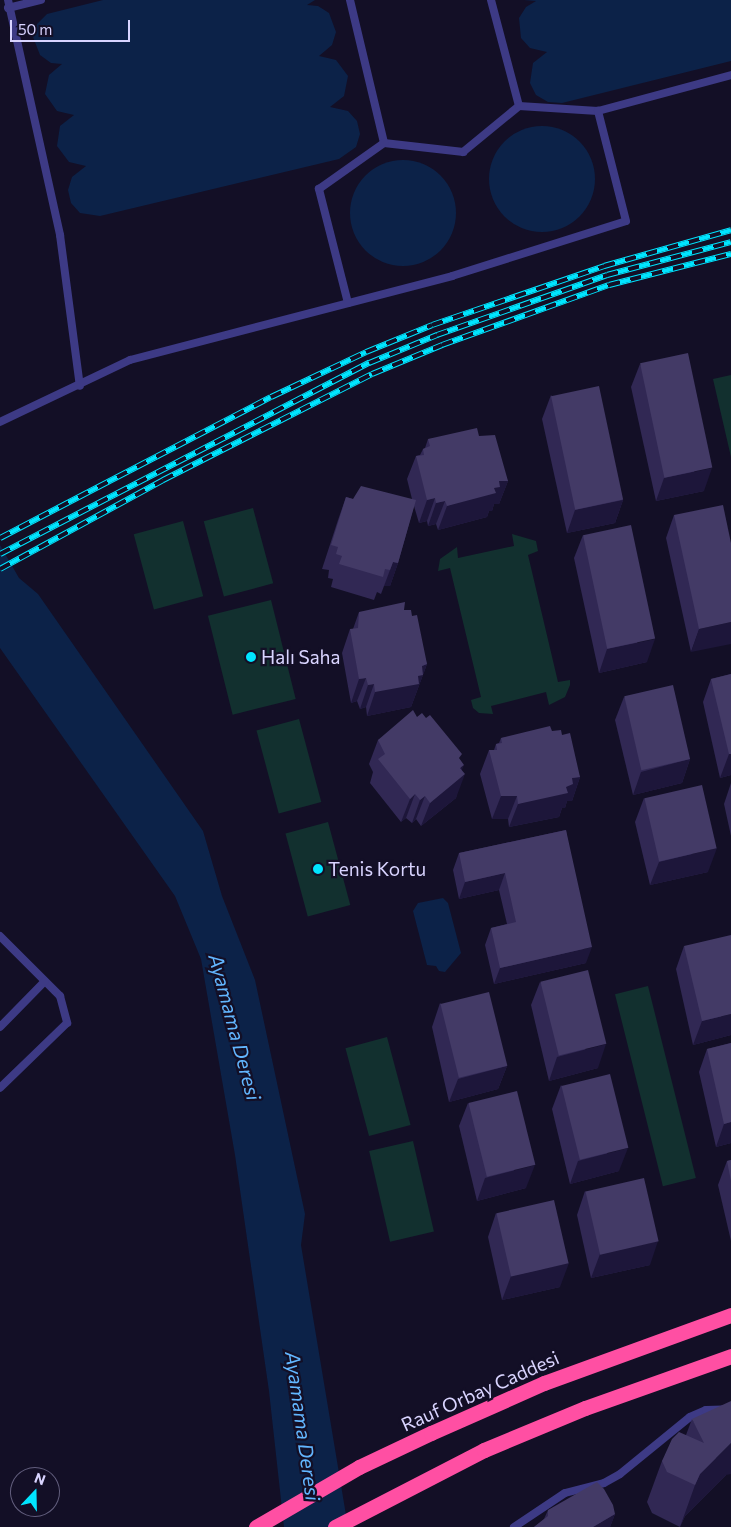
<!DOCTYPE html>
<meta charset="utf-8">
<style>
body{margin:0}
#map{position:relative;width:731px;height:1527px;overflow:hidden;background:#130f26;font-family:Commissioner,sans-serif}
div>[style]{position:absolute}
.green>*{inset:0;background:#12302f;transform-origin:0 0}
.water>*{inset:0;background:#0c2248}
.round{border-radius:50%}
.lane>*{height:8px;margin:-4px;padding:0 4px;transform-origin:4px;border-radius:4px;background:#3d3a85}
.highway>*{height:15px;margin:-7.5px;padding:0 7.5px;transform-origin:7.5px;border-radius:7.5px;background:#ff4fa3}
.rail>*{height:5.5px;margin-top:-2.75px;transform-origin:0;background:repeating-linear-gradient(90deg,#130f26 0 11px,#00e5ff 0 22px);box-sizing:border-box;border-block:1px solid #00e5ff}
.wall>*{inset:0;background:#312854}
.shaded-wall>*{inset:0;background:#1d163a}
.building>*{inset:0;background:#433a66;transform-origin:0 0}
.dots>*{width:14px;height:14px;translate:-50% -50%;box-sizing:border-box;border:2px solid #130f26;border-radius:50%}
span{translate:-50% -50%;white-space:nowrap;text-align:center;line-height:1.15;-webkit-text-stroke:4.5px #130f26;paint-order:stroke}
.poi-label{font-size:19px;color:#d9d4ff}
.left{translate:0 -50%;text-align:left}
.street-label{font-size:19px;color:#d9d4ff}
.water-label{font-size:20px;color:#62b6ff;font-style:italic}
.north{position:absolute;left:10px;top:1467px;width:50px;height:50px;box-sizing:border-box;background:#130f26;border:1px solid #625e7d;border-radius:50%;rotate:21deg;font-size:14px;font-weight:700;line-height:20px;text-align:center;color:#d9d4ff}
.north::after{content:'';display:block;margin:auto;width:18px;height:22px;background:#00e5ff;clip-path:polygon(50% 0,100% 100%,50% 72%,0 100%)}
.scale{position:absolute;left:10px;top:20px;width:120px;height:22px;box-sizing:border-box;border:2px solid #d9d4ff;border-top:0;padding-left:6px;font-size:15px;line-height:18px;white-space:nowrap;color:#d9d4ff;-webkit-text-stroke:4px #130f26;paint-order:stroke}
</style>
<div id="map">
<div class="green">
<i style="clip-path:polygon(731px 375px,731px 457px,713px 379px)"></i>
<i style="left:253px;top:508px;width:78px;height:51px;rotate:75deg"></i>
<i style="left:183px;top:521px;width:78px;height:51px;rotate:75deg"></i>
<i style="clip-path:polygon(512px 534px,536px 541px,538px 551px,528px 555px,558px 682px,570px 680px,570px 685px,565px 697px,549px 705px,546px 692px,491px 706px,493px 714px,479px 713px,473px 708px,471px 700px,481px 697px,450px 568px,438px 571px,440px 559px,457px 547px,458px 558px,514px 546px)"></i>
<i style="left:271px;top:600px;width:102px;height:65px;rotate:76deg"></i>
<i style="left:299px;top:719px;width:86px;height:44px;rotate:75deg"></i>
<i style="left:328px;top:822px;width:86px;height:44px;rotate:75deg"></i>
<i style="left:648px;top:986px;width:198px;height:34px;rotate:76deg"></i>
<i style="left:387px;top:1037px;width:91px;height:43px;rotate:75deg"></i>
<i style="left:413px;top:1141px;width:93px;height:45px;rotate:77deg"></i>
</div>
<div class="water">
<i style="clip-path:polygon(103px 0,315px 0,307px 5px,318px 6px,329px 13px,336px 32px,332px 45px,319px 56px,336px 60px,348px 76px,344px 96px,330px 107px,348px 111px,357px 121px,360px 134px,356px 147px,339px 159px,100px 216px,80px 213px,71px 203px,68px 190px,72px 177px,86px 166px,69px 162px,57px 146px,60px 126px,74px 115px,57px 111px,45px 94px,49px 75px,62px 64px,51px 63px,40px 55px,33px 37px,37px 24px,47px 14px)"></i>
<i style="clip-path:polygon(524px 0,731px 0,731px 61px,562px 103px,548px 102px,536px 95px,530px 83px,533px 63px,547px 52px,530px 48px,521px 38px,519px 18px,526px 7px,536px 1px)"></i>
<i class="round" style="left:489px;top:126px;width:106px;height:106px"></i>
<i class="round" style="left:350px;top:160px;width:106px;height:106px"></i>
<i style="clip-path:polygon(0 545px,19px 578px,38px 594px,203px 831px,222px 896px,255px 980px,305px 1214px,301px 1245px,348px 1527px,284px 1527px,269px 1391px,235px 1155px,201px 959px,175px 896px,0 648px)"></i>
<i style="clip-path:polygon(443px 898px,448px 903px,461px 953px,445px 972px,439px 971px,436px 966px,427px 965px,413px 911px,418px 903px)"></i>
</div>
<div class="lane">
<i style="left:8px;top:0;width:241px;rotate:77.5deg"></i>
<i style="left:60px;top:235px;width:152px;rotate:82.5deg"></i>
<i style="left:350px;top:0;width:147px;rotate:76.6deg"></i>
<i style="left:384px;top:143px;width:80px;rotate:6.5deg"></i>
<i style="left:463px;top:152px;width:72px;rotate:-39.4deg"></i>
<i style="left:519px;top:106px;width:110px;rotate:-104.8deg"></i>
<i style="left:8px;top:8px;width:34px;rotate:-14deg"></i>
<i style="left:519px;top:106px;width:79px;rotate:3.6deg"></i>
<i style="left:348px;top:303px;width:118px;rotate:-104.3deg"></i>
<i style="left:319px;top:189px;width:80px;rotate:-35.3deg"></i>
<i style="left:0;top:422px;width:144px;rotate:-25.5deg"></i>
<i style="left:130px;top:360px;width:333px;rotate:-14.6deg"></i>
<i style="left:452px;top:276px;width:182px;rotate:-17.5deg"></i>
<i style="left:626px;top:221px;width:114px;rotate:-104.3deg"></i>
<i style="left:598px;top:111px;width:138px;rotate:-15.1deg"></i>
<i style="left:0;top:936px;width:85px;rotate:45deg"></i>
<i style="left:60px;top:996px;width:28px;rotate:75deg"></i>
<i style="left:67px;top:1023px;width:93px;rotate:135.9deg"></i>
<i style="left:0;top:1027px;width:64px;rotate:-45.6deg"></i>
<i style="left:514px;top:1527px;width:61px;rotate:-33.7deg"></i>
<i style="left:565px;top:1493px;width:40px;rotate:-14.4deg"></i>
<i style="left:604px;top:1483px;width:18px;rotate:-29deg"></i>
<i style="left:620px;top:1474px;width:90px;rotate:-39.2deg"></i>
<i style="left:690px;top:1417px;width:17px;rotate:-24deg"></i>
<i style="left:706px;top:1410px;width:25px;rotate:-2deg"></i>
</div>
<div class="highway">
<i style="left:256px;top:1527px;width:119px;rotate:-30.2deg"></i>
<i style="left:359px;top:1467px;width:80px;rotate:-25.3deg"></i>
<i style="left:431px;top:1433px;width:124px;rotate:-23.9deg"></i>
<i style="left:544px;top:1383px;width:199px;rotate:-20deg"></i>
<i style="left:335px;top:1527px;width:168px;rotate:-27.3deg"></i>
<i style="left:484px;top:1450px;width:109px;rotate:-22.6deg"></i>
<i style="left:585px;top:1408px;width:155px;rotate:-19.6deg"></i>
</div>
<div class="rail">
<i style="left:0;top:538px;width:305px;rotate:-27.5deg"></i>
<i style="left:271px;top:397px;width:105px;rotate:-25.3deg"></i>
<i style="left:366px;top:352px;width:71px;rotate:-22.2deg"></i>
<i style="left:432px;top:325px;width:182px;rotate:-18.9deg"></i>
<i style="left:604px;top:266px;width:132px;rotate:-15.8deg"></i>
<i style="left:0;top:554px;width:416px;rotate:-27.4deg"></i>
<i style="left:369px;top:363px;width:74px;rotate:-22.4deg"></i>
<i style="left:437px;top:335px;width:180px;rotate:-19.4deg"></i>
<i style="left:607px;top:275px;width:128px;rotate:-14.9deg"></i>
<i style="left:0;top:569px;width:186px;rotate:-28.6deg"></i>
<i style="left:163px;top:480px;width:234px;rotate:-26.9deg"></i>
<i style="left:372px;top:374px;width:76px;rotate:-22.5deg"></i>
<i style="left:442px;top:345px;width:177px;rotate:-19.8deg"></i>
<i style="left:609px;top:285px;width:126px;rotate:-14.3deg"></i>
</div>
<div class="wall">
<i style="clip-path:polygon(640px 364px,704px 491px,656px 501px,631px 387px)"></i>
<i style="clip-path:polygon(551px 395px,623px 500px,615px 523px,567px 533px,542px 419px)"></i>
<i style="clip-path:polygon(479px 436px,508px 481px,499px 504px,494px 504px,492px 511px,489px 511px,487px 517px,438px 530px,436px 524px,428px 526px,427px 521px,419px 523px,414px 506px,398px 563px,390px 586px,384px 586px,381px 594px,377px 592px,374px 600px,331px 587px,333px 579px,328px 578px,329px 570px,322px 569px,338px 520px,346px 497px,353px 499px,412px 499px,407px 479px,416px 456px,420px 455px,423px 449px,425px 448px,428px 439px)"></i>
<i style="clip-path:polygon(674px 515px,731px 543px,691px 652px,666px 538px)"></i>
<i style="clip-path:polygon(583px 535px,647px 662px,599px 673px,574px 558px)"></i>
<i style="clip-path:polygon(404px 610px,412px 616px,427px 664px,411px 707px,367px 716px,366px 707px,360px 709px,357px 701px,351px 703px,342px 653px,350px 629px,353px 629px,359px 612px)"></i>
<i style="clip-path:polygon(731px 674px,731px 775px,720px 778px,703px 702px,711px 679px)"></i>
<i style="clip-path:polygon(624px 697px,690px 759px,682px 783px,633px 795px,615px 720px)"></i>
<i style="clip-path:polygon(417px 717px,460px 760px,462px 771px,456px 798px,421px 826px,416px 819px,412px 823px,406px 818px,401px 822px,370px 783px,373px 772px,369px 764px,378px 740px)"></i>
<i style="clip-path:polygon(552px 731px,562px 735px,580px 777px,572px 801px,567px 801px,565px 808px,562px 808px,559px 817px,509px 827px,508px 819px,492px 819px,480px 774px,489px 750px,494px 750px,496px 744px,499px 743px,501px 738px)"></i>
<i style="clip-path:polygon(731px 783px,731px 836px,724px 804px)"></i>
<i style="clip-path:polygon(644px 798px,708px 872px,650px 885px,635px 822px)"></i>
<i style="clip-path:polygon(566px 830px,586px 963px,494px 984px,485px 945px,491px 928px,507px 924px,499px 890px,459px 899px,453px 870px,459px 853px)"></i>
<i style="clip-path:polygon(684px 946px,731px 1035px,693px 1045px,676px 969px)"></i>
<i style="clip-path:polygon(540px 982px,598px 1068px,549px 1081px,531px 1005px)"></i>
<i style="clip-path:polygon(440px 1003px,507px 1066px,498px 1089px,449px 1102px,432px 1027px)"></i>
<i style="clip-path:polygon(731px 1043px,731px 1143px,716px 1147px,699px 1072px,707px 1049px)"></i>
<i style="clip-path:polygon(561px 1085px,619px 1171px,570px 1184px,552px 1109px)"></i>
<i style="clip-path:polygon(468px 1103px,526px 1188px,477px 1201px,459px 1126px)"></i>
<i style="clip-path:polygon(731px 1160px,731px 1241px,718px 1185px,727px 1161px)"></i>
<i style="clip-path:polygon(585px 1191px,650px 1265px,591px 1278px,577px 1215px)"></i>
<i style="clip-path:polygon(496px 1213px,560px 1287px,502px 1300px,488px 1237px)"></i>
<i style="clip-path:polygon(692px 1419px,726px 1475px,685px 1516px,680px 1527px,652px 1513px,647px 1502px,662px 1461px,686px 1435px)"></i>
<i style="clip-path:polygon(548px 1510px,615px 1514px,610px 1527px,534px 1527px,544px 1519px)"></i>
</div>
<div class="shaded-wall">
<i style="clip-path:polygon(712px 468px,704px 491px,656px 501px,664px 478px)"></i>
<i style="clip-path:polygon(499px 481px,508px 481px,499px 504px,494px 504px,492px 511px,489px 511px,487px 517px,438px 530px,447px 506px,494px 488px)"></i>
<i style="clip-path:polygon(435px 498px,427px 521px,419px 523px,427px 500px)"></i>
<i style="clip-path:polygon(623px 500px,615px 523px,567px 533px,575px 510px)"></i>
<i style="clip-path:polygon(445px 501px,436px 524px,428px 526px,436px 503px)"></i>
<i style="clip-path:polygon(393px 562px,398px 563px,390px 586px,384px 586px)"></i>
<i style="clip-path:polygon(731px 622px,731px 644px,691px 652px,699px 629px)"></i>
<i style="clip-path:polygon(655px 639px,647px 662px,599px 673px,607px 649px)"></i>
<i style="clip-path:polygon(427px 664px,411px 707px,367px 716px,375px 692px,422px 666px)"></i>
<i style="clip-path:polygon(366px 678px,357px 701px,351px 703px,359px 679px)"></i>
<i style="clip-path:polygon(374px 684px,366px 707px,360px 709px,368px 685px)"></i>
<i style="clip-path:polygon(729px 754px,731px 754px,731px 775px,720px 778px)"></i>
<i style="clip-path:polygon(690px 759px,682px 783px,633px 795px,641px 772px)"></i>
<i style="clip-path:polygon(464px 765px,458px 779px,465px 774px,456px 798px,421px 826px,430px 803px,460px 768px)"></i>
<i style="clip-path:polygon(580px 777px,572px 801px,567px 801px,565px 808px,562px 808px,559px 817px,509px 827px,518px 804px,566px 787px,572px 778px)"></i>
<i style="clip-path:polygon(415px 794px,406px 818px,401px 822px,410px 799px)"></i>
<i style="clip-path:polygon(425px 796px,416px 819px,412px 823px,420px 800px)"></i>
<i style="clip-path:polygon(501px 796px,517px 796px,508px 819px,492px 819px)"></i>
<i style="clip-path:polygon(717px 848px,708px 872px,650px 885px,659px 862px)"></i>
<i style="clip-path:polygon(505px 873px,499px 890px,459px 899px,465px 882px)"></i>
<i style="clip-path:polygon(592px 947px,586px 963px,494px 984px,500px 968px)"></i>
<i style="clip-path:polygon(731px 1014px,731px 1035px,693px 1045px,702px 1021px)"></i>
<i style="clip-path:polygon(606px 1044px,598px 1068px,549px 1081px,557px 1057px)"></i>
<i style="clip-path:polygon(507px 1066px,498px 1089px,449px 1102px,458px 1079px)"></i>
<i style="clip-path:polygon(731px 1122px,731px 1143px,716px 1147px,724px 1124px)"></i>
<i style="clip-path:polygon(628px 1148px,619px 1171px,570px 1184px,578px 1161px)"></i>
<i style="clip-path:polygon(535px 1165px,526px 1188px,477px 1201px,485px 1178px)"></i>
<i style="clip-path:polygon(658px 1241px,650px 1265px,591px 1278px,600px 1254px)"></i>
<i style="clip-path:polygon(569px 1263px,560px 1287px,502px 1300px,511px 1276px)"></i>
<i style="clip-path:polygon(731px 1443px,731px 1474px,726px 1475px,685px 1516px,680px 1527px,695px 1485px,700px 1474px)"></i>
<i style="clip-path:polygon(615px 1514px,610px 1527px,593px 1527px)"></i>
</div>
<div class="building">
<i style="left:688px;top:353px;width:117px;height:49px;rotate:78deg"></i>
<i style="left:599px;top:386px;width:116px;height:49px;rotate:78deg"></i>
<i style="clip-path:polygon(477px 428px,479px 436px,495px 435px,508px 481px,499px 481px,500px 487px,494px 488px,496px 493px,447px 506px,445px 501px,436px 503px,435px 498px,427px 500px,416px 456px,424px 455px,423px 449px,430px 446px,428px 439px)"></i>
<i style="clip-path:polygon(361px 486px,416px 500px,398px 563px,393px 562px,390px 570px,385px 569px,383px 577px,339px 564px,342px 556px,336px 554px,338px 547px,331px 545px,346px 497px,353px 499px)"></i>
<i style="clip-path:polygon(723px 505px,731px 543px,731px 622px,699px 629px,674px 515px)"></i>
<i style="left:631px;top:525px;width:116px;height:49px;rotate:78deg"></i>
<i style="clip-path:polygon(405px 602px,404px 610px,411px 610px,412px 616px,417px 615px,427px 664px,422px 666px,423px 675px,418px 676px,419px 684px,375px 692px,374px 684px,368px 685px,366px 678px,359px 679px,350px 629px,358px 628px,359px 612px)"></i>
<i style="clip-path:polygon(731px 674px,731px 754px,729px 754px,711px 679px)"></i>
<i style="left:673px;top:685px;width:76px;height:50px;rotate:77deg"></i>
<i style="clip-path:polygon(413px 710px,417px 717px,422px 713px,426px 718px,430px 715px,462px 754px,459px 758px,464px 765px,460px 768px,465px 774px,430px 803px,425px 796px,420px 800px,415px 794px,410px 799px,378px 759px,385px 754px,378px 740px)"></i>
<i style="clip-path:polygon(550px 726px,552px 731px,561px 730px,562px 735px,570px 733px,580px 777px,572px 778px,573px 784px,566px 787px,568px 793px,518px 804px,517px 796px,501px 796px,489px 750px,497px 750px,496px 744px,502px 743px,501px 738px)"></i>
<i style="left:702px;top:785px;width:65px;height:59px;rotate:77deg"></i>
<i style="clip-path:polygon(566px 830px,592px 947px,500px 968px,491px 928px,516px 922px,505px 873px,465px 882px,459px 853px)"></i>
<i style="clip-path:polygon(731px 935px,731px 1014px,702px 1021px,684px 946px)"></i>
<i style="left:588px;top:970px;width:76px;height:49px;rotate:76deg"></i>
<i style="left:489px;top:992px;width:76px;height:50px;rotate:76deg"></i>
<i style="clip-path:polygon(731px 1043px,731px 1122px,724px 1124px,707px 1049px)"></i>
<i style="left:610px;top:1074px;width:76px;height:50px;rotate:76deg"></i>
<i style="left:517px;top:1091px;width:76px;height:50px;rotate:76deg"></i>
<i style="clip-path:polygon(731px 1160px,731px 1181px,727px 1161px)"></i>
<i style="left:644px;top:1178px;width:65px;height:60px;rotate:77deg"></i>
<i style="left:554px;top:1200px;width:65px;height:59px;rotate:77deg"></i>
<i style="clip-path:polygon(731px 1401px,731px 1443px,700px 1474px,695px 1485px,667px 1472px,662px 1461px,672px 1439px,679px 1432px,704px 1443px,692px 1419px)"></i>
<i style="clip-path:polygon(597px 1482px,604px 1489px,613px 1505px,615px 1514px,593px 1527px,534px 1527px,548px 1516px,548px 1510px)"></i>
</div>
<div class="dots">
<i style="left:251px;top:657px;background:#00e5ff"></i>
<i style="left:318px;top:869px;background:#00e5ff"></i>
</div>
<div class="poi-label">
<span class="left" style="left:261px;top:657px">Halı Saha</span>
<span class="left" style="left:328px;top:869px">Tenis Kortu</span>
</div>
<div class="street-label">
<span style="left:480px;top:1391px;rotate:-24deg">Rauf Orbay Caddesi</span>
</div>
<div class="water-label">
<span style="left:235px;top:1027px;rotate:75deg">Ayamama Deresi</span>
<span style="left:303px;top:1426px;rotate:82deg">Ayamama Deresi</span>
</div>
<div class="north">N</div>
<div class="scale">50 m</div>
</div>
